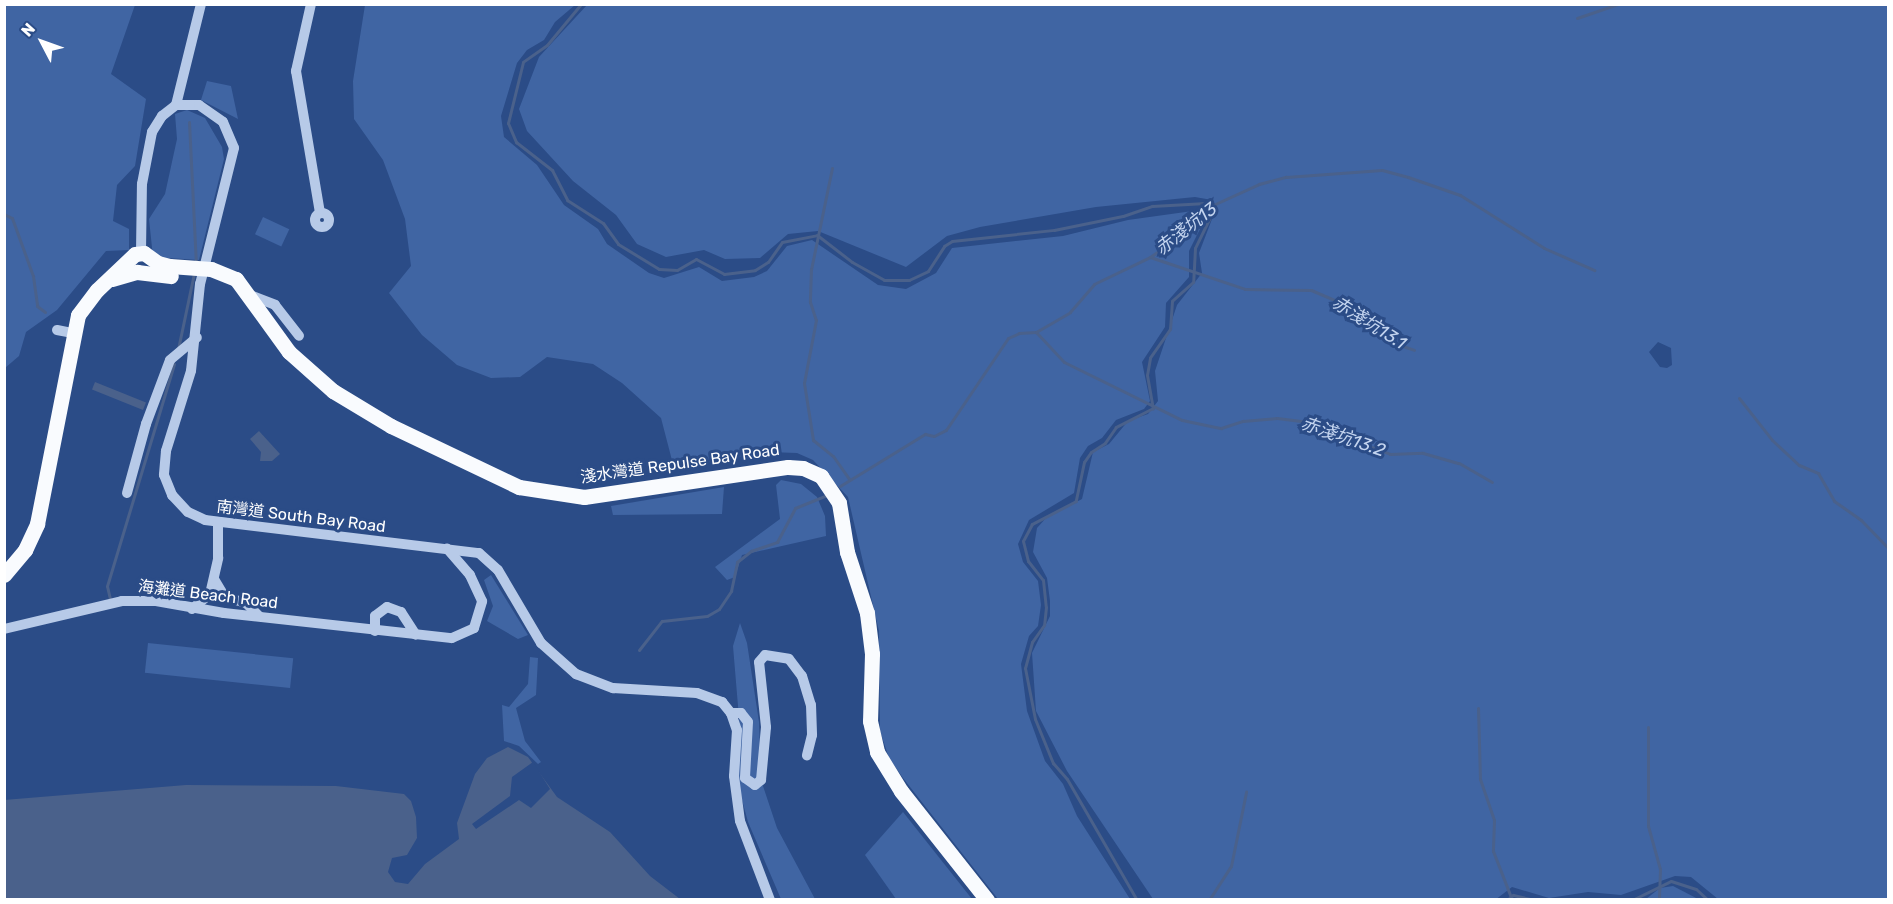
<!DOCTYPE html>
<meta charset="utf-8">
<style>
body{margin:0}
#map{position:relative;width:1893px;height:904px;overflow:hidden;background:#2b4c87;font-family:Rubik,"Noto Sans TC",sans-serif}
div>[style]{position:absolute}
.green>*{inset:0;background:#4065a3;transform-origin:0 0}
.water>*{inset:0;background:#4a618b;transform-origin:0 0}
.pier>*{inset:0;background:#2b4c87}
.stream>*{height:3px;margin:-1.5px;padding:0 1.5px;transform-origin:1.5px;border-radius:1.5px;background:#4a618b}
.minor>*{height:10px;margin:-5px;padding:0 5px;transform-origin:5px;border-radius:5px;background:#b7cae8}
.minor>.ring{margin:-5px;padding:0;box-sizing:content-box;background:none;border:10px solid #b7cae8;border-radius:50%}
.major>*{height:15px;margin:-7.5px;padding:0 7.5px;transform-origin:7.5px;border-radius:7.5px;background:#f9fbfe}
.major-bridge>*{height:15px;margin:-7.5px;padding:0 7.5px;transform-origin:7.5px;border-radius:7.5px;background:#f9fbfe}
span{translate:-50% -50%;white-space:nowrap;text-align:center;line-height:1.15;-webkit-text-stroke:6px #2b4c87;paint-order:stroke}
.street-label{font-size:16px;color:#fff}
.water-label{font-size:18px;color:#c3d4ef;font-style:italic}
.frame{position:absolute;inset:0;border:6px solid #fff;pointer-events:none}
.north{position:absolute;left:12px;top:12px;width:60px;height:60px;-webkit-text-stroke:4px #2b4c87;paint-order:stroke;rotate:311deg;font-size:16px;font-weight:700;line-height:24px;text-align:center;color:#fff}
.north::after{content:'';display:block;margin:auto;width:21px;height:27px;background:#fff;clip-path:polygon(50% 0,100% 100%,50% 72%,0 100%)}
</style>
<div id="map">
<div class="green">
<i style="clip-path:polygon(4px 5px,135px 5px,111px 74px,146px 99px,135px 166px,117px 185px,113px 221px,129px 229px,129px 250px,106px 251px,57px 310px,26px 332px,19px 356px,5px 368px)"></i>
<i style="clip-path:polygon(365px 5px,575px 5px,555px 22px,544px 40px,527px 50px,517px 63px,501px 116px,504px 137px,537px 165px,564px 205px,598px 229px,607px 244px,649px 273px,664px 278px,699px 267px,722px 281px,754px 277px,767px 271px,787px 246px,812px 240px,878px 285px,906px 289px,936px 273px,952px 248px,1063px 236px,1128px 220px,1207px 209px,1207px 215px,1189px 251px,1189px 277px,1166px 303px,1165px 327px,1142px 362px,1150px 401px,1144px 409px,1116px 420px,1102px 438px,1088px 446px,1080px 458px,1074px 493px,1029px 520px,1018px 544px,1023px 562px,1038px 581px,1041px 605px,1038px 626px,1029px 636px,1021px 664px,1027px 711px,1045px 761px,1063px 784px,1077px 816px,1130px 899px,998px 899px,903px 778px,889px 758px,880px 731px,879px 631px,848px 497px,813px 460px,797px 453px,769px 452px,674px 468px,661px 418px,622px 383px,593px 364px,547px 357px,520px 377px,491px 378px,457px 365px,422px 335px,389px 293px,411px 266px,405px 219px,383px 160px,354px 119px,353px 81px)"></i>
<i style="clip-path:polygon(evenodd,587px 5px,1888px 5px,1888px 899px,1718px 899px,1691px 877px,1675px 876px,1621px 895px,1588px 892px,1549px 898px,1512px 887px,1495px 900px,1153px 899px,1067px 771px,1036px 711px,1032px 653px,1050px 616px,1050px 601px,1047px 578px,1033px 552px,1037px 528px,1046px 518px,1082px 499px,1093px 452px,1109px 444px,1128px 421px,1148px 414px,1158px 401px,1155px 371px,1177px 305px,1202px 273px,1199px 253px,1217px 206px,1212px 200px,1195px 197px,1096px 207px,980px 227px,947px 236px,906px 267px,818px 231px,788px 234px,760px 258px,725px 259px,704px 250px,666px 257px,637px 244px,616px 215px,573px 181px,527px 131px,519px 109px,539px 57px,587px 5px,1658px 342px,1671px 348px,1672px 365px,1667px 368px,1660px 367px,1649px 352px,1658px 342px)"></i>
<i style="clip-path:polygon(207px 81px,231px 86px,238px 119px,201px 100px)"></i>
<i style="clip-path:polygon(187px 110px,205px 118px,222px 147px,224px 159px,199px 260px,153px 257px,149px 219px,165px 194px,177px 139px,175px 114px)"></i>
<i style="left:263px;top:217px;width:29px;height:19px;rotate:25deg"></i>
<i style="clip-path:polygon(781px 480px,801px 484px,817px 497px,825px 516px,826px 536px,742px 555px,735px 577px,727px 580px,715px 567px,780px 519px,776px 485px)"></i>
<i style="clip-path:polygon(724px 487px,722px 514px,613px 515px,611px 506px)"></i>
<i style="clip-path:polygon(491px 575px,528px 635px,518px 639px,487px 621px,493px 606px,484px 580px)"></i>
<i style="clip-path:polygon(740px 623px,747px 643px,759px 722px,761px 780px,777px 828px,815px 899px,781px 899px,748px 822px,736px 778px,740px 730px,733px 646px)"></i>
<i style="left:148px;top:643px;width:146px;height:30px;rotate:6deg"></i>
<i style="clip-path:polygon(530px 657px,538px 658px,536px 695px,516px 708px,525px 741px,541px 762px,538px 764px,519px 746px,504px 741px,502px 705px,509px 707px,528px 684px)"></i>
<i style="clip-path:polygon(903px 812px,972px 899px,896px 899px,865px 855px)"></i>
<i style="clip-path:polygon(1673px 886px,1698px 899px,1646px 899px,1660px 888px)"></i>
</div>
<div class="water">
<i style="left:95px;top:382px;width:55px;height:8px;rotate:22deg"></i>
<i style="clip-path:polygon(259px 431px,280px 454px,272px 461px,260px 461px,261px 452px,250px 439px)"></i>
<i style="clip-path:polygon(508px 747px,528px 757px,557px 797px,610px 832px,650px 876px,680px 899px,5px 899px,4px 800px,186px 785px,336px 786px,404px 794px,411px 801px,416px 817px,417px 838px,407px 855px,392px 858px,388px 872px,395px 882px,408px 884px,425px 864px,459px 839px,457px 823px,475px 774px,487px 758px)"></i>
</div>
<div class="pier">
<i style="clip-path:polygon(533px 762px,550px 789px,531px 808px,519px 800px,476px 829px,472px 824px,510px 796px,512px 777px)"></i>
</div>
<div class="stream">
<i style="left:581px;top:4px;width:53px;rotate:129.7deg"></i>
<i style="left:547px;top:45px;width:29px;rotate:145deg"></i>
<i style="left:523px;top:62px;width:63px;rotate:103.8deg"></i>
<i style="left:508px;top:123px;width:21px;rotate:67deg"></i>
<i style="left:516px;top:142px;width:46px;rotate:37.9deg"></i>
<i style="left:552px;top:170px;width:34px;rotate:63deg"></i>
<i style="left:567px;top:200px;width:43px;rotate:32.6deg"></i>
<i style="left:603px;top:223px;width:26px;rotate:54deg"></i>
<i style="left:618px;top:244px;width:48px;rotate:31.4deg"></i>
<i style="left:659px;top:269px;width:18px;rotate:3deg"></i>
<i style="left:677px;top:270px;width:22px;rotate:-30deg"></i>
<i style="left:696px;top:259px;width:32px;rotate:28deg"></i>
<i style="left:724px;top:274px;width:31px;rotate:-7deg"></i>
<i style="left:755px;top:270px;width:15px;rotate:-32deg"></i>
<i style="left:768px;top:262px;width:24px;rotate:-55deg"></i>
<i style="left:782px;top:242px;width:36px;rotate:-11deg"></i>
<i style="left:817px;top:235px;width:44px;rotate:37.6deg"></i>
<i style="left:852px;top:262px;width:37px;rotate:29deg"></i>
<i style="left:884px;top:280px;width:25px"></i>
<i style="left:909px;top:280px;width:21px;rotate:-25deg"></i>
<i style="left:928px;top:271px;width:30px;rotate:-57deg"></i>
<i style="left:944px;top:246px;width:9px;rotate:-32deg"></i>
<i style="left:952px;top:241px;width:103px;rotate:-6.2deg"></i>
<i style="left:1054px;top:230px;width:70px;rotate:-11.5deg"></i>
<i style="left:1123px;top:216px;width:31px;rotate:-19deg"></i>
<i style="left:1152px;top:206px;width:54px;rotate:-3.2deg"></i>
<i style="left:1206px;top:203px;width:10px;rotate:37deg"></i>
<i style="left:1214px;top:209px;width:43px;rotate:116deg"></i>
<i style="left:1195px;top:248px;width:34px;rotate:93deg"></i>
<i style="left:1193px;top:282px;width:28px;rotate:138deg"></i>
<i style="left:1172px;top:301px;width:28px;rotate:94deg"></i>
<i style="left:1170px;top:329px;width:35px;rotate:125deg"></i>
<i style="left:1150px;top:358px;width:17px;rotate:100deg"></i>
<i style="left:1147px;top:375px;width:34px;rotate:80deg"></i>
<i style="left:1153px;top:408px;width:42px;rotate:152.8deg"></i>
<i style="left:1116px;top:427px;width:19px;rotate:125deg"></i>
<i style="left:1105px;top:443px;width:17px;rotate:147deg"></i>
<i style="left:1091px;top:452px;width:12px;rotate:125deg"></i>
<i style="left:1084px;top:462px;width:40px;rotate:102deg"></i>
<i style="left:1076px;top:501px;width:50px;rotate:152.4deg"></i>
<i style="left:1032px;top:524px;width:19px;rotate:118deg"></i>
<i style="left:1023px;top:541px;width:21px;rotate:76deg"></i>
<i style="left:1028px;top:561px;width:24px;rotate:52deg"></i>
<i style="left:1043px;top:580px;width:27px;rotate:84deg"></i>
<i style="left:1046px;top:607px;width:18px;rotate:96deg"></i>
<i style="left:1044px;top:625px;width:21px;rotate:125deg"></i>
<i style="left:1032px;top:642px;width:27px;rotate:105deg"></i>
<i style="left:1025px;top:668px;width:52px;rotate:78.9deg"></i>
<i style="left:1035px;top:719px;width:48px;rotate:67.8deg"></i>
<i style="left:1053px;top:763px;width:21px;rotate:49deg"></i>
<i style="left:1067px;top:779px;width:140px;rotate:60deg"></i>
<i style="left:1577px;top:18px;width:43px;rotate:-18.9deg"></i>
<i style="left:189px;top:122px;width:142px;rotate:87.2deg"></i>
<i style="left:832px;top:168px;width:103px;rotate:101.7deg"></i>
<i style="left:811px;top:269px;width:33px;rotate:92deg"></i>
<i style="left:810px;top:302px;width:19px;rotate:72deg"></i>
<i style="left:816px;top:320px;width:64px;rotate:100.8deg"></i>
<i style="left:804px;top:383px;width:58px;rotate:81deg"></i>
<i style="left:813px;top:440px;width:26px;rotate:39deg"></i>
<i style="left:833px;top:456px;width:28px;rotate:55deg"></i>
<i style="left:4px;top:214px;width:9px;rotate:27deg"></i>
<i style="left:12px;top:218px;width:62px;rotate:70.1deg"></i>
<i style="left:33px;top:276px;width:30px;rotate:82deg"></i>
<i style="left:37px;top:306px;width:10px;rotate:37deg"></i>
<i style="left:1150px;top:257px;width:100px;rotate:18.6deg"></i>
<i style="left:1245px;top:289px;width:66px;rotate:0.9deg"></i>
<i style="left:1311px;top:290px;width:36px;rotate:23deg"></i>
<i style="left:1344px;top:304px;width:66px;rotate:37deg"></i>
<i style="left:1397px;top:344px;width:18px;rotate:19deg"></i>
<i style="left:1036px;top:332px;width:41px;rotate:47deg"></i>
<i style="left:1064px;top:362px;width:131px;rotate:26.2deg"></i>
<i style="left:1182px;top:420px;width:40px;rotate:12deg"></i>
<i style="left:1221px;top:428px;width:23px;rotate:-18deg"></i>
<i style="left:1243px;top:421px;width:34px;rotate:-5deg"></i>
<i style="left:1277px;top:418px;width:24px;rotate:7deg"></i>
<i style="left:1301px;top:421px;width:95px;rotate:20.3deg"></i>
<i style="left:1390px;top:454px;width:33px;rotate:-2deg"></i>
<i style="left:1423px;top:453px;width:37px;rotate:16deg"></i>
<i style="left:1459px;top:463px;width:38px;rotate:30deg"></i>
<i style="left:178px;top:349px;width:78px;rotate:-78.1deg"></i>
<i style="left:1739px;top:398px;width:53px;rotate:51.8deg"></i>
<i style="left:1772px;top:440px;width:37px;rotate:43deg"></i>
<i style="left:1799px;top:465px;width:21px;rotate:23deg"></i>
<i style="left:1818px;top:473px;width:32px;rotate:60deg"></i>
<i style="left:1834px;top:501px;width:33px;rotate:35deg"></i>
<i style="left:1861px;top:520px;width:39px;rotate:46deg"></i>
<i style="left:840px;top:486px;width:100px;rotate:-31.5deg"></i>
<i style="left:925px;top:434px;width:9px;rotate:13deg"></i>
<i style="left:934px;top:436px;width:13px;rotate:-27deg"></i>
<i style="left:946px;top:430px;width:111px;rotate:-56deg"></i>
<i style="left:1008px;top:338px;width:12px;rotate:-24deg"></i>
<i style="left:1019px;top:333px;width:17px;rotate:-3deg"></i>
<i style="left:1036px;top:332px;width:39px;rotate:-30deg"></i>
<i style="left:1070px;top:312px;width:37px;rotate:-49deg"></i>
<i style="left:1094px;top:284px;width:62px;rotate:-25.7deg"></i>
<i style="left:1150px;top:257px;width:37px;rotate:-35deg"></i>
<i style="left:1180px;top:236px;width:45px;rotate:-43.2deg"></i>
<i style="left:1213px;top:205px;width:51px;rotate:-24.5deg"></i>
<i style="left:1259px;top:184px;width:28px;rotate:-15deg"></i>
<i style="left:1286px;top:177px;width:96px;rotate:-4.2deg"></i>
<i style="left:1382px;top:170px;width:27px;rotate:15deg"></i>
<i style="left:1408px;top:177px;width:55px;rotate:19.1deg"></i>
<i style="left:1460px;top:195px;width:99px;rotate:32.2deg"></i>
<i style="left:1544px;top:248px;width:55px;rotate:23.7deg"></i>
<i style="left:110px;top:599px;width:13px;rotate:-103deg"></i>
<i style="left:107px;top:586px;width:232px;rotate:-73.2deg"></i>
<i style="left:639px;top:650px;width:37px;rotate:-52deg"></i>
<i style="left:662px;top:621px;width:45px;rotate:-6.3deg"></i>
<i style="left:707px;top:616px;width:14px;rotate:-30deg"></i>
<i style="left:719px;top:609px;width:22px;rotate:-56deg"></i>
<i style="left:731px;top:591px;width:30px;rotate:-78deg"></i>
<i style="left:737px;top:562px;width:18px;rotate:-38deg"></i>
<i style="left:751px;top:551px;width:28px;rotate:-19deg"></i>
<i style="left:777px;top:542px;width:38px;rotate:-62deg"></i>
<i style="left:795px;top:508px;width:35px;rotate:-22deg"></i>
<i style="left:1478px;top:708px;width:71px;rotate:88.4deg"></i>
<i style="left:1480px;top:779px;width:43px;rotate:71.1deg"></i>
<i style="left:1494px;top:820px;width:31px;rotate:92deg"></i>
<i style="left:1493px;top:851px;width:53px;rotate:68.8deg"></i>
<i style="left:1648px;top:727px;width:99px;rotate:90deg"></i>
<i style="left:1648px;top:826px;width:45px;rotate:74.4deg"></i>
<i style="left:1660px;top:869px;width:31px;rotate:92deg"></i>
<i style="left:1209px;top:900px;width:40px;rotate:-57.1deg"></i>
<i style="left:1231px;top:866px;width:76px;rotate:-78.5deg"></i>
<i style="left:1507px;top:900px;width:8px;rotate:-40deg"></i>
<i style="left:1513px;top:895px;width:22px;rotate:13deg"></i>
<i style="left:1569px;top:900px;width:31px"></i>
<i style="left:1632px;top:900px;width:43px;rotate:-26deg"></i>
<i style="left:1671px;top:881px;width:26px;rotate:18deg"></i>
<i style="left:1696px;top:889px;width:16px;rotate:43deg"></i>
</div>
<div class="minor">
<i style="left:311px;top:4px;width:69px;rotate:102.6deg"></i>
<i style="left:296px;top:71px;width:144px;rotate:80.4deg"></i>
<i style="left:176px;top:105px;width:104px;rotate:-76.1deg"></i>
<i class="ring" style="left:315px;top:213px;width:4px;height:4px"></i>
<i style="left:141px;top:252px;width:68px;rotate:-89.2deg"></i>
<i style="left:142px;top:184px;width:53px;rotate:-79.1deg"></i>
<i style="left:152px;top:132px;width:19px;rotate:-58deg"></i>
<i style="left:162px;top:116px;width:18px;rotate:-38deg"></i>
<i style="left:176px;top:105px;width:23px"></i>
<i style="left:199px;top:105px;width:29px;rotate:35deg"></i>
<i style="left:223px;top:122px;width:28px;rotate:67deg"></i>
<i style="left:234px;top:148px;width:140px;rotate:104deg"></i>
<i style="left:200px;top:284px;width:87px;rotate:95.9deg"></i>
<i style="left:191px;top:371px;width:84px;rotate:107.4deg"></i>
<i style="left:166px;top:451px;width:24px;rotate:95deg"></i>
<i style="left:164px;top:475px;width:22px;rotate:68deg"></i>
<i style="left:172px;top:495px;width:23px;rotate:47deg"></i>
<i style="left:188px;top:512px;width:19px;rotate:25deg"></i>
<i style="left:205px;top:520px;width:276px;rotate:6.9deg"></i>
<i style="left:479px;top:553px;width:25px;rotate:42deg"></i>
<i style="left:498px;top:570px;width:85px;rotate:59.5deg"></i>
<i style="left:541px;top:643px;width:47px;rotate:41.5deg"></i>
<i style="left:576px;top:674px;width:40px;rotate:21deg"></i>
<i style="left:613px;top:688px;width:84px;rotate:3.4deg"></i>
<i style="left:697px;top:693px;width:27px;rotate:20deg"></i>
<i style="left:722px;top:702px;width:14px;rotate:51deg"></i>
<i style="left:731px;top:713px;width:18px;rotate:71deg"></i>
<i style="left:737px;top:730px;width:46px;rotate:93.7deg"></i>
<i style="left:734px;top:776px;width:45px;rotate:82.4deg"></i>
<i style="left:740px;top:821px;width:85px;rotate:69.2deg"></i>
<i style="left:247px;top:294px;width:30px;rotate:21deg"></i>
<i style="left:275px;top:305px;width:39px;rotate:52deg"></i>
<i style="left:57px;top:330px;width:15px;rotate:11deg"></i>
<i style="left:127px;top:493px;width:72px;rotate:-74.6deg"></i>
<i style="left:146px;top:424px;width:68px;rotate:-69.4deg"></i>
<i style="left:170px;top:360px;width:35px;rotate:-40deg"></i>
<i style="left:214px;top:579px;width:21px;rotate:59deg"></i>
<i style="left:225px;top:597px;width:22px;rotate:16deg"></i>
<i style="left:246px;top:603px;width:18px;rotate:45deg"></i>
<i style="left:192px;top:609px;width:23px;rotate:-40deg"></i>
<i style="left:210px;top:594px;width:37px;rotate:-77deg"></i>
<i style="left:218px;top:558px;width:35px;rotate:-90deg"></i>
<i style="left:4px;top:629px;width:121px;rotate:-13.3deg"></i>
<i style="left:122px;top:601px;width:34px"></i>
<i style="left:156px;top:601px;width:69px;rotate:10deg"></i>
<i style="left:224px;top:613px;width:229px;rotate:6.3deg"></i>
<i style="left:452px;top:638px;width:24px;rotate:-24deg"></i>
<i style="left:474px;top:628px;width:28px;rotate:-73deg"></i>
<i style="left:482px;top:601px;width:29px;rotate:-115deg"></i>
<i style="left:470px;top:575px;width:35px;rotate:-131deg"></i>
<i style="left:375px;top:631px;width:15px;rotate:-90deg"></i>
<i style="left:375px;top:616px;width:15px;rotate:-37deg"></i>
<i style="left:387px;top:607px;width:15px;rotate:20deg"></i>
<i style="left:401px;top:612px;width:27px;rotate:57deg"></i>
<i style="left:731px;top:713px;width:10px"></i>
<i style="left:741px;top:713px;width:11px;rotate:52deg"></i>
<i style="left:748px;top:722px;width:56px;rotate:93.1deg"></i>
<i style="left:745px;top:778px;width:12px;rotate:35deg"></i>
<i style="left:755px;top:785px;width:8px;rotate:-40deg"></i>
<i style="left:761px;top:780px;width:53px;rotate:-84.6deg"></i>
<i style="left:766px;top:727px;width:65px;rotate:-96.1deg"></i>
<i style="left:759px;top:662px;width:9px;rotate:-49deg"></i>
<i style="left:765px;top:655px;width:24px;rotate:9deg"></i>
<i style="left:789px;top:659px;width:21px;rotate:53deg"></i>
<i style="left:802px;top:676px;width:30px;rotate:73deg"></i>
<i style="left:811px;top:705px;width:30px;rotate:88deg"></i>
<i style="left:812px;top:735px;width:21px;rotate:104deg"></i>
</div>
<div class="major">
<i style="left:211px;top:269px;width:27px;rotate:22deg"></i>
<i style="left:236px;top:279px;width:90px;rotate:54deg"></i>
<i style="left:289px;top:352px;width:59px;rotate:41.6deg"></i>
<i style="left:333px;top:391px;width:68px;rotate:31.1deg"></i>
<i style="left:391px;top:426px;width:142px;rotate:25.5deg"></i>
<i style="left:519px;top:487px;width:66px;rotate:8.7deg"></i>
<i style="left:584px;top:497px;width:206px;rotate:-8.4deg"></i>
<i style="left:788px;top:467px;width:15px;rotate:4deg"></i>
<i style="left:803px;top:468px;width:20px;rotate:24deg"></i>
<i style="left:821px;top:476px;width:32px;rotate:56deg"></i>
<i style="left:839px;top:503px;width:50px;rotate:80.7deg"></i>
<i style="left:847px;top:552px;width:64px;rotate:71.8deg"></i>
<i style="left:867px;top:613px;width:41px;rotate:83deg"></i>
<i style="left:872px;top:654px;width:67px;rotate:91.7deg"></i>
<i style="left:870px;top:721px;width:32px;rotate:77deg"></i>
<i style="left:877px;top:752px;width:46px;rotate:58.4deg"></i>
<i style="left:901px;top:791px;width:139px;rotate:51.7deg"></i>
<i style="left:112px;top:279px;width:26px;rotate:-16deg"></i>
<i style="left:137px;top:272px;width:34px;rotate:7deg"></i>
<i style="left:4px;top:575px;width:33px;rotate:-50deg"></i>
<i style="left:25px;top:550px;width:29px;rotate:-65deg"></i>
<i style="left:37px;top:524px;width:213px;rotate:-78.9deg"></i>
<i style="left:78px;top:315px;width:31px;rotate:-53deg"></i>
<i style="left:97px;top:290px;width:52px;rotate:-43.5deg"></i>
<i style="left:135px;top:254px;width:9px;rotate:-6deg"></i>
<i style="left:144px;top:253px;width:17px;rotate:36deg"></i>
<i style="left:158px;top:263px;width:12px;rotate:14deg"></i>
</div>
<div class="major-bridge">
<i style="left:170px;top:266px;width:41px;rotate:4.2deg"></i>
</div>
<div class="street-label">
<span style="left:680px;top:464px;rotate:-8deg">淺水灣道 Repulse Bay Road</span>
<span style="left:301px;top:517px;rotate:7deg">南灣道 South Bay Road</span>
<span style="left:208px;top:595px;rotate:7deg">海灘道 Beach Road</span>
</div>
<div class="water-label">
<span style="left:1186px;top:229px;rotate:-38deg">赤淺坑13</span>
<span style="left:1369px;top:323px;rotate:32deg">赤淺坑13.1</span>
<span style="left:1343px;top:437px;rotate:19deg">赤淺坑13.2</span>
</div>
<div class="frame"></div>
<div class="north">N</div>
</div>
